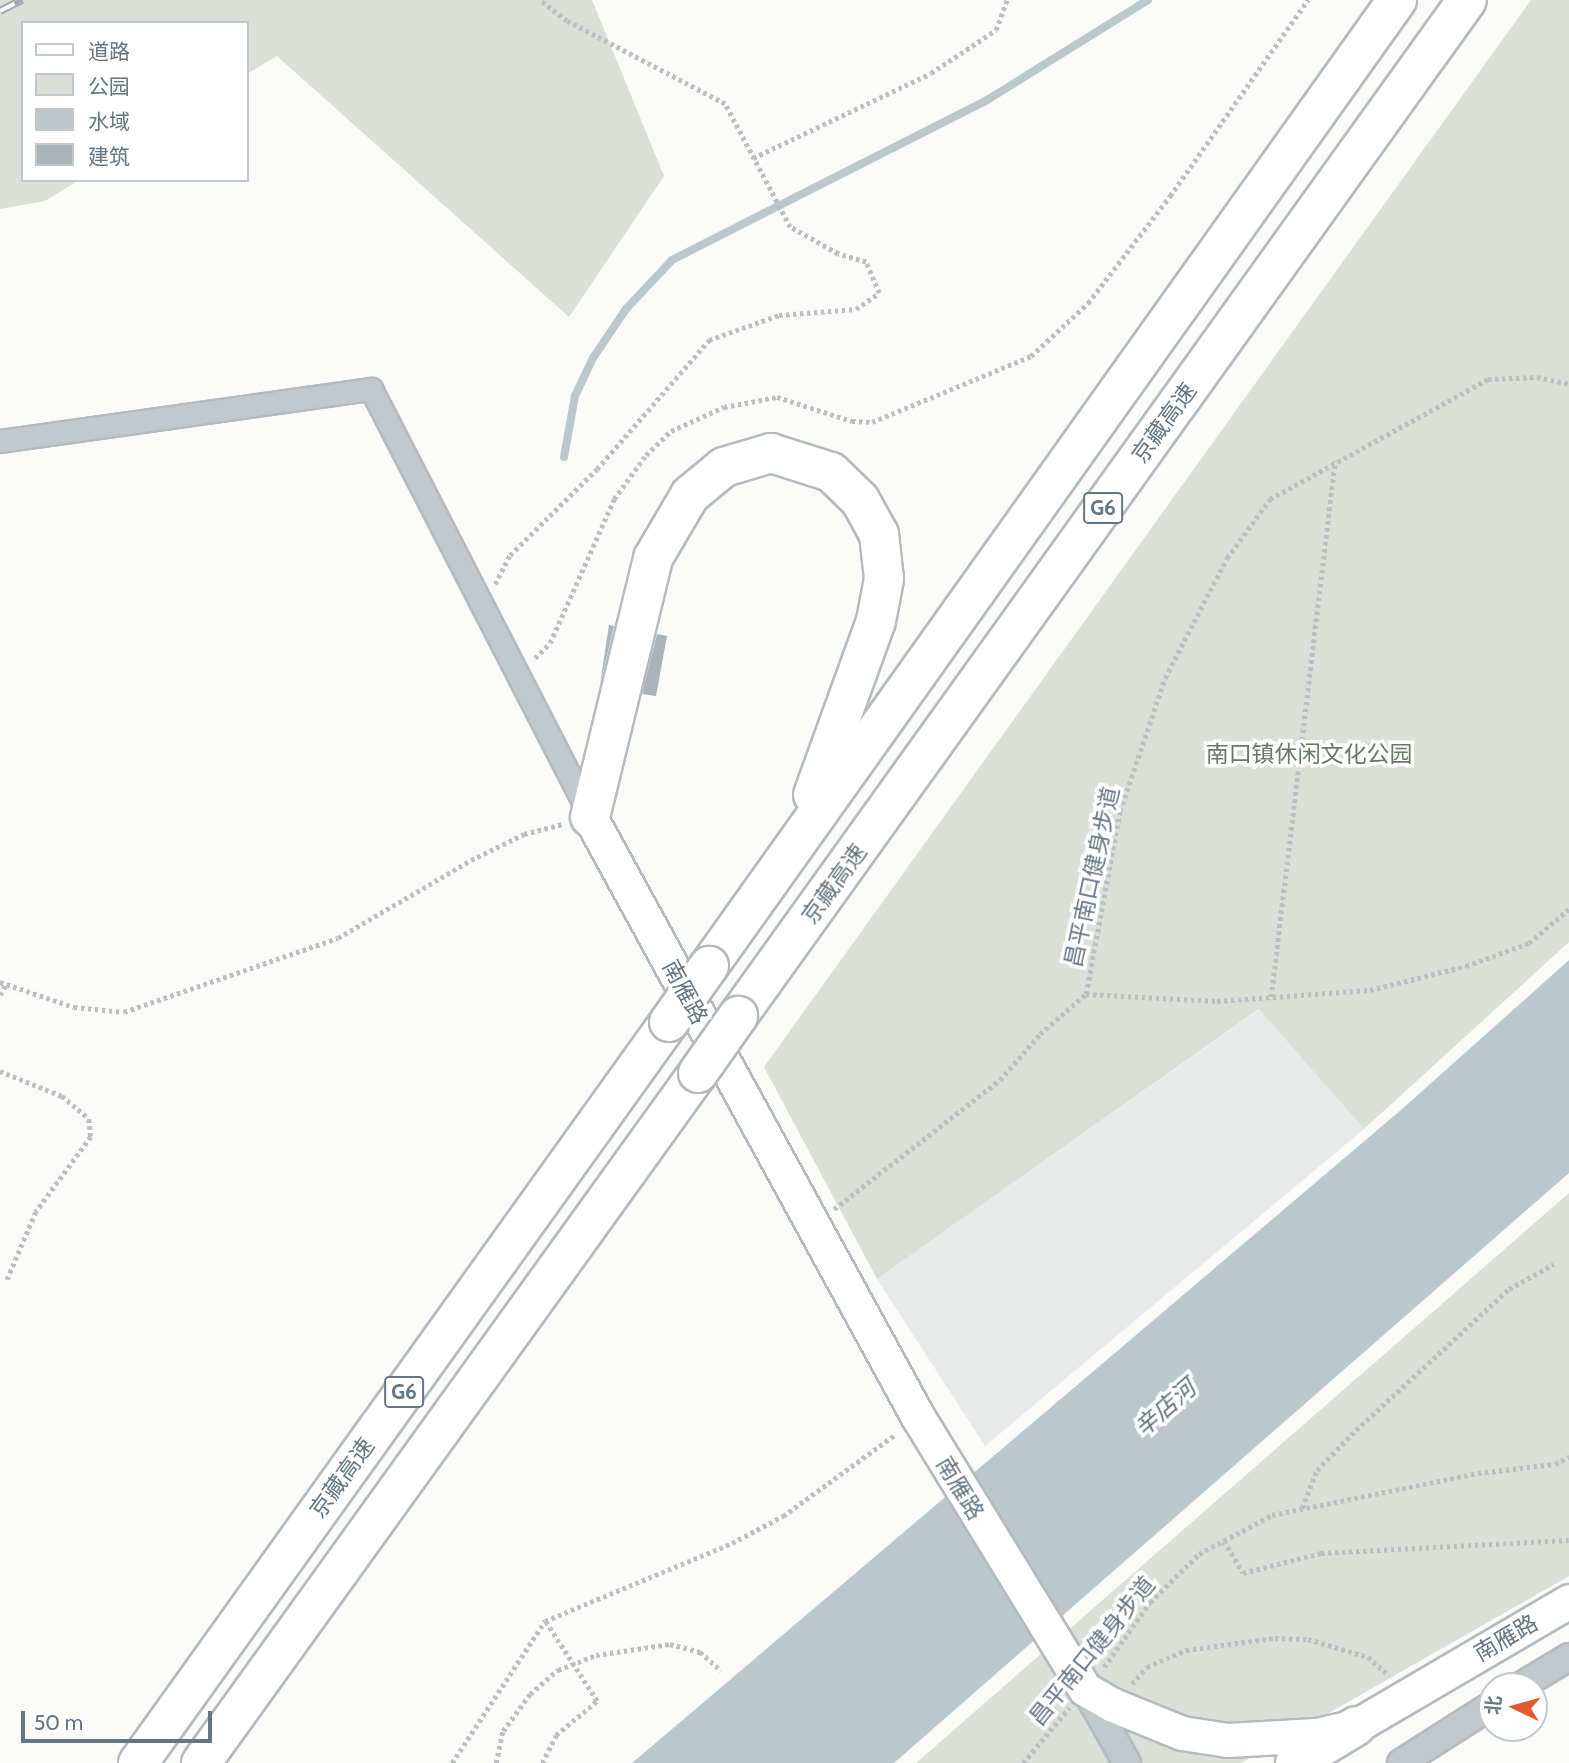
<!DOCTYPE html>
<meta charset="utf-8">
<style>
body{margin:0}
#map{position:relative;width:1569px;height:1763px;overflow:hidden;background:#fafaf8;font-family:Cabin,"Noto Sans SC",sans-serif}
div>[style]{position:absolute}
.built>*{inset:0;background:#e8e9e9}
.green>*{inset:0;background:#dadfd7}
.water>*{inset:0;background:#bbc7cb}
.stream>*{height:8px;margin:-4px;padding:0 4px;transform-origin:4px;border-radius:4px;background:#bbc7cb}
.building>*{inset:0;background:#aab3b9}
.path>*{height:4.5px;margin-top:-2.25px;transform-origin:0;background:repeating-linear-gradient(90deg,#bbbfc2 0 3.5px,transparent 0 7px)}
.roads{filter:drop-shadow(2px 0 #b5babe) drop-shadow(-2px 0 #b5babe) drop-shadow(0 2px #b5babe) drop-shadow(0 -2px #b5babe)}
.minor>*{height:21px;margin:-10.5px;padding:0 10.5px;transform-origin:10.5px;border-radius:10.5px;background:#c3c8cc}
.tertiary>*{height:26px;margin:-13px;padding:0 13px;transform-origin:13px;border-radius:13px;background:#c3c8cc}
.primary>*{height:33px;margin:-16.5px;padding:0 16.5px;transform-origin:16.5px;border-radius:16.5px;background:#fff}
.motorway>*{height:38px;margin:-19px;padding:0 19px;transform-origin:19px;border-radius:19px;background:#fff}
.rail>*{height:8px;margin-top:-4px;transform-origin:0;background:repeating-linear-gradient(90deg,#fff 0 16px,#a2aab0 0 32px);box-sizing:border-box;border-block:2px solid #a2aab0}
.bridges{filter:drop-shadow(2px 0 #b4b9bd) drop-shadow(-2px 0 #b4b9bd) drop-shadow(0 2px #b4b9bd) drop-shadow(0 -2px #b4b9bd)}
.motorway-bridge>*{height:38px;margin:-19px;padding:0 19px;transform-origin:19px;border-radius:19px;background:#fff}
span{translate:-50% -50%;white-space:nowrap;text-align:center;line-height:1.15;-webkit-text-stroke:7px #fff;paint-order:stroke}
.shield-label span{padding:2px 5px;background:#fff;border:2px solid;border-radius:5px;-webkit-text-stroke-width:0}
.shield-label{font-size:21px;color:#657683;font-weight:700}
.street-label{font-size:23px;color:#657683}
.park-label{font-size:23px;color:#687a64}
.water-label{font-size:24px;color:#60757c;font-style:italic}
.legend{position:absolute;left:21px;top:21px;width:228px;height:161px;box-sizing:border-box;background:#fff;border:2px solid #c1c8cd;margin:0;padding:9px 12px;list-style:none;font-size:21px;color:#657683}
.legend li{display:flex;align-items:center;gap:14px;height:35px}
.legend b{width:35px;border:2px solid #c1c8cd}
.north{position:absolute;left:1478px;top:1672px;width:70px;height:70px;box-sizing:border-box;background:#fff;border:2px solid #c1c8cd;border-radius:50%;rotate:275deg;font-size:19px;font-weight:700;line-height:28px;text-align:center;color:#657683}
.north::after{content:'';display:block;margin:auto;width:24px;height:32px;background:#e4572e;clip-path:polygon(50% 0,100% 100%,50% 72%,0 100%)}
.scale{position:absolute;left:21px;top:1711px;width:191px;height:32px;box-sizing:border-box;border:4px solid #657683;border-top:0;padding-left:9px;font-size:21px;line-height:24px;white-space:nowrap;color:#657683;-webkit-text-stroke:5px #fff;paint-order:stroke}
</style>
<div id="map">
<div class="built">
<i style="clip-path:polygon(1260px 1009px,1364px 1129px,985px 1446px,877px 1279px)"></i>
</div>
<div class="green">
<i style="clip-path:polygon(0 0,592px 0,664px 176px,569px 317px,277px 56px,247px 74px,247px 23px,23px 23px,23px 180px,79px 180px,45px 201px,0 209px)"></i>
<i style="clip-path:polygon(1531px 0,1569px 0,1569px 942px,1364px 1129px,1259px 1009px,877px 1279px,764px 1067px)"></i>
<i style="clip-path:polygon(1569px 1193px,1569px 1576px,1241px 1763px,916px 1763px)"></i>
</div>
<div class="water">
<i style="clip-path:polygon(1569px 960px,1569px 1173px,894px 1763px,632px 1763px,1401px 1110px)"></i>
</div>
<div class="stream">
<i style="left:564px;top:457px;width:62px;rotate:-79.8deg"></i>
<i style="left:575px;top:396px;width:42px;rotate:-64.7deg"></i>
<i style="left:593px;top:358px;width:59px;rotate:-56deg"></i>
<i style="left:626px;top:309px;width:67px;rotate:-46.8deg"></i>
<i style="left:672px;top:260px;width:350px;rotate:-26.9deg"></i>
<i style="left:984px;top:102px;width:193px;rotate:-31.9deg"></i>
</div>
<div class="building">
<i style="clip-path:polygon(609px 625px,614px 626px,600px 685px)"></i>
<i style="clip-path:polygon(657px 634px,667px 636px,656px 696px,642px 694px)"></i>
</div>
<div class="path">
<i style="left:753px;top:158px;width:197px;rotate:-25.5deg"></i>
<i style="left:931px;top:73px;width:78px;rotate:-33.5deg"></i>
<i style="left:996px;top:30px;width:32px;rotate:-70deg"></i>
<i style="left:495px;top:584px;width:33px;rotate:-63deg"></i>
<i style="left:510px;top:555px;width:122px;rotate:-44.7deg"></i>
<i style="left:597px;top:469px;width:171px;rotate:-49deg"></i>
<i style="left:709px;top:340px;width:74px;rotate:-19.7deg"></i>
<i style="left:779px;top:315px;width:77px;rotate:-4.5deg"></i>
<i style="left:856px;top:309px;width:28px;rotate:-35deg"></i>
<i style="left:879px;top:293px;width:34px;rotate:-113deg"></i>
<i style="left:866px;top:262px;width:29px;rotate:-164deg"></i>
<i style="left:838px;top:254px;width:55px;rotate:-150.6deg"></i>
<i style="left:790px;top:227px;width:139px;rotate:-117.9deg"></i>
<i style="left:725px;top:104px;width:178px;rotate:-152.3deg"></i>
<i style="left:567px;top:21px;width:35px;rotate:-143deg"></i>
<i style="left:535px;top:658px;width:21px;rotate:-45deg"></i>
<i style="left:550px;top:643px;width:158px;rotate:-66deg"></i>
<i style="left:614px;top:499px;width:54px;rotate:-54deg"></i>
<i style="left:646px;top:455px;width:35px;rotate:-44deg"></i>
<i style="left:671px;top:431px;width:58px;rotate:-24.4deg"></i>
<i style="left:724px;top:407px;width:54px;rotate:-10.7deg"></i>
<i style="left:777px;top:397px;width:79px;rotate:17.7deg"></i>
<i style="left:852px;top:421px;width:20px;rotate:3deg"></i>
<i style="left:872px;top:422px;width:172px;rotate:-22.5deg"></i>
<i style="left:1031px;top:356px;width:78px;rotate:-42.9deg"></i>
<i style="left:1088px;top:303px;width:135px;rotate:-52.5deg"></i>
<i style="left:1170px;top:196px;width:240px;rotate:-54.9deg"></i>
<i style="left:0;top:982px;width:78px;rotate:18.7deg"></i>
<i style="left:74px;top:1007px;width:50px;rotate:5.7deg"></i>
<i style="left:124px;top:1012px;width:226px;rotate:-19.1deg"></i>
<i style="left:338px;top:938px;width:154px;rotate:-30.4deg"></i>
<i style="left:471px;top:860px;width:59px;rotate:-26.1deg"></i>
<i style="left:524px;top:834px;width:40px;rotate:-14.4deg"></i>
<i style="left:1086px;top:994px;width:131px;rotate:3.1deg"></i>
<i style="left:1217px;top:1001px;width:153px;rotate:-4.1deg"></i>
<i style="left:1370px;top:990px;width:99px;rotate:-14deg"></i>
<i style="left:1466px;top:966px;width:67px;rotate:-20.1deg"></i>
<i style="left:1529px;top:943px;width:52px;rotate:-40.4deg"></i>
<i style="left:0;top:995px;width:13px;rotate:-61deg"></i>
<i style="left:1271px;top:997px;width:540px;rotate:-83.19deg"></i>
<i style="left:0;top:1071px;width:67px;rotate:22deg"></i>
<i style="left:62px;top:1096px;width:35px;rotate:40deg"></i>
<i style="left:89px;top:1119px;width:18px;rotate:84deg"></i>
<i style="left:91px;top:1137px;width:93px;rotate:126.3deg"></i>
<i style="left:36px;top:1212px;width:74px;rotate:113.1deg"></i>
<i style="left:834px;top:1209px;width:210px;rotate:-37.9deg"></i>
<i style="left:1000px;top:1080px;width:61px;rotate:-49deg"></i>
<i style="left:1040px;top:1034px;width:61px;rotate:-41deg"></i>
<i style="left:1086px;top:994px;width:186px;rotate:-79.5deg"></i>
<i style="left:1120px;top:811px;width:140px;rotate:-71.3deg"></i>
<i style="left:1165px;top:678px;width:135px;rotate:-62.7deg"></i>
<i style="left:1227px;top:558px;width:73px;rotate:-53.9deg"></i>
<i style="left:1270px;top:499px;width:249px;rotate:-28.8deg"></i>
<i style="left:1488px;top:379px;width:49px;rotate:-2.3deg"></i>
<i style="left:1537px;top:377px;width:33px;rotate:12deg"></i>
<i style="left:1302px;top:1508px;width:41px;rotate:-68.5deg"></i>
<i style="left:1317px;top:1470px;width:56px;rotate:-45.7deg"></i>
<i style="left:1356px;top:1430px;width:208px;rotate:-42.7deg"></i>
<i style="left:1509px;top:1289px;width:51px;rotate:-29.1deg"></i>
<i style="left:1224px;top:1541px;width:37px;rotate:59deg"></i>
<i style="left:1243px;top:1573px;width:81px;rotate:-14.4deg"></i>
<i style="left:1321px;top:1553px;width:248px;rotate:-3deg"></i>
<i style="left:1104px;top:1667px;width:80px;rotate:-54.7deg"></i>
<i style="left:1150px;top:1602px;width:69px;rotate:-44.4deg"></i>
<i style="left:1199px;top:1554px;width:83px;rotate:-28.1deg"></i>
<i style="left:1272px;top:1515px;width:210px;rotate:-11.5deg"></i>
<i style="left:1478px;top:1473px;width:78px;rotate:-6.7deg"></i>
<i style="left:1555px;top:1464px;width:16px;rotate:-27deg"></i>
<i style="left:1132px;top:1684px;width:23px;rotate:-49deg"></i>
<i style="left:1147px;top:1667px;width:43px;rotate:-23.6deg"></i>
<i style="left:1186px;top:1650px;width:90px;rotate:-7.7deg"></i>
<i style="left:1275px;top:1638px;width:33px;rotate:2deg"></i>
<i style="left:1308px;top:1639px;width:63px;rotate:16.7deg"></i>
<i style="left:1368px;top:1657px;width:28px;rotate:41deg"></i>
<i style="left:452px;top:1763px;width:170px;rotate:-56.8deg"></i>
<i style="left:545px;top:1621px;width:203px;rotate:-22.6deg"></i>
<i style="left:732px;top:1543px;width:58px;rotate:-27.9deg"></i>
<i style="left:783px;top:1516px;width:140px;rotate:-36deg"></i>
<i style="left:496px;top:1763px;width:33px;rotate:-78deg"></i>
<i style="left:503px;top:1731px;width:46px;rotate:-53.9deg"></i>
<i style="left:530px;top:1694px;width:37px;rotate:-41deg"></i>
<i style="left:558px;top:1670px;width:41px;rotate:-21.5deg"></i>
<i style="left:596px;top:1655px;width:75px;rotate:-8.5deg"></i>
<i style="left:670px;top:1644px;width:31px;rotate:15deg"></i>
<i style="left:700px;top:1652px;width:28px;rotate:41deg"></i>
<i style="left:542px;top:1763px;width:31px;rotate:-63deg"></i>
<i style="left:556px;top:1735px;width:53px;rotate:-39.7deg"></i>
<i style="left:597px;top:1701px;width:95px;rotate:-123deg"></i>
<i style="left:1023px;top:1763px;width:72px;rotate:-50.1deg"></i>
</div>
<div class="roads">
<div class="minor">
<i style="left:0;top:441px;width:375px;rotate:-8deg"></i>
<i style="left:371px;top:389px;width:479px;rotate:62.8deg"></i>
</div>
<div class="tertiary">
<i style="left:1521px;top:1686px;width:56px;rotate:-31.1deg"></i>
<i style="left:1085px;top:1689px;width:85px;rotate:60.4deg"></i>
<i style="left:1401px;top:1763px;width:108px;rotate:-32.5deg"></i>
</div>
<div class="primary">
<i style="left:590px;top:817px;width:684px;rotate:61.34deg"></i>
<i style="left:918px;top:1417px;width:319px;rotate:58.5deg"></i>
<i style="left:1085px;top:1689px;width:32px;rotate:30deg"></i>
<i style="left:1113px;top:1705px;width:74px;rotate:22.1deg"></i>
<i style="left:1182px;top:1733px;width:46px;rotate:8.8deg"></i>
<i style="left:1227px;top:1740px;width:89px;rotate:-3.2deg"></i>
<i style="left:1316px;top:1735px;width:41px;rotate:-12.7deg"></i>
<i style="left:1356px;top:1726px;width:247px;rotate:-30.4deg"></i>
</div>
<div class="motorway">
<i style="left:590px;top:817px;width:267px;rotate:-76.3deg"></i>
<i style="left:653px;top:558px;width:73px;rotate:-59.6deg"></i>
<i style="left:690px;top:495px;width:44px;rotate:-39.5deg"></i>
<i style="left:724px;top:467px;width:49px;rotate:-16.6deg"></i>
<i style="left:771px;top:453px;width:63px;rotate:17.6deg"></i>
<i style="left:831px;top:472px;width:40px;rotate:44deg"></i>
<i style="left:860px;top:500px;width:39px;rotate:61deg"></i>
<i style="left:879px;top:534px;width:45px;rotate:83.7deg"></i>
<i style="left:884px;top:579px;width:43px;rotate:100.8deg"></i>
<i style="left:876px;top:621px;width:185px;rotate:109.9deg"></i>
<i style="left:709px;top:966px;width:1186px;rotate:-54.54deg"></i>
<i style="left:738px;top:1016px;width:1250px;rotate:-54.34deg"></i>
<i style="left:138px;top:1763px;width:912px;rotate:-54.37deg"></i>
<i style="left:201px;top:1763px;width:850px;rotate:-54.24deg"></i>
<i style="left:1295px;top:1763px;width:71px;rotate:-31.2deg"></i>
</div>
</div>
<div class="rail">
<i style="left:0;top:11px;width:25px;rotate:-27deg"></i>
</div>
<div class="bridges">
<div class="motorway-bridge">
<i style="left:669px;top:1022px;width:69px;rotate:-54.5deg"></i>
<i style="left:698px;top:1073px;width:70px;rotate:-54.9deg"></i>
</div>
</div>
<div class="shield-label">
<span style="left:1103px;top:508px">G6</span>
<span style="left:404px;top:1392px">G6</span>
</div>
<div class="street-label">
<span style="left:1164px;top:423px;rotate:-54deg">京藏高速</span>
<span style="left:1092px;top:877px;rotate:-78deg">昌平南口健身步道</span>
<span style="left:834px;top:884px;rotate:-54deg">京藏高速</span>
<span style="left:685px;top:992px;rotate:62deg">南雁路</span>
<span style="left:342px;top:1478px;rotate:-54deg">京藏高速</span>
<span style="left:960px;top:1488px;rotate:59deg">南雁路</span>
<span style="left:1506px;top:1638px;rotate:-30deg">南雁路</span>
<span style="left:1092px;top:1651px;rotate:-51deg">昌平南口健身步道</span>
</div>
<div class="park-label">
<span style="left:1309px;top:754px">南口镇休闲文化公园</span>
</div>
<div class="water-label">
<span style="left:1165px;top:1408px;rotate:-41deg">辛店河</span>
</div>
<ul class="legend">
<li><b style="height:9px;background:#fff"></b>道路</li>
<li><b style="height:19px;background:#dadfd7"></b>公园</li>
<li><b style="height:19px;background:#bbc7cb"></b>水域</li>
<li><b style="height:19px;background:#aab3b9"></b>建筑</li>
</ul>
<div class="north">北</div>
<div class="scale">50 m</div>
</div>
